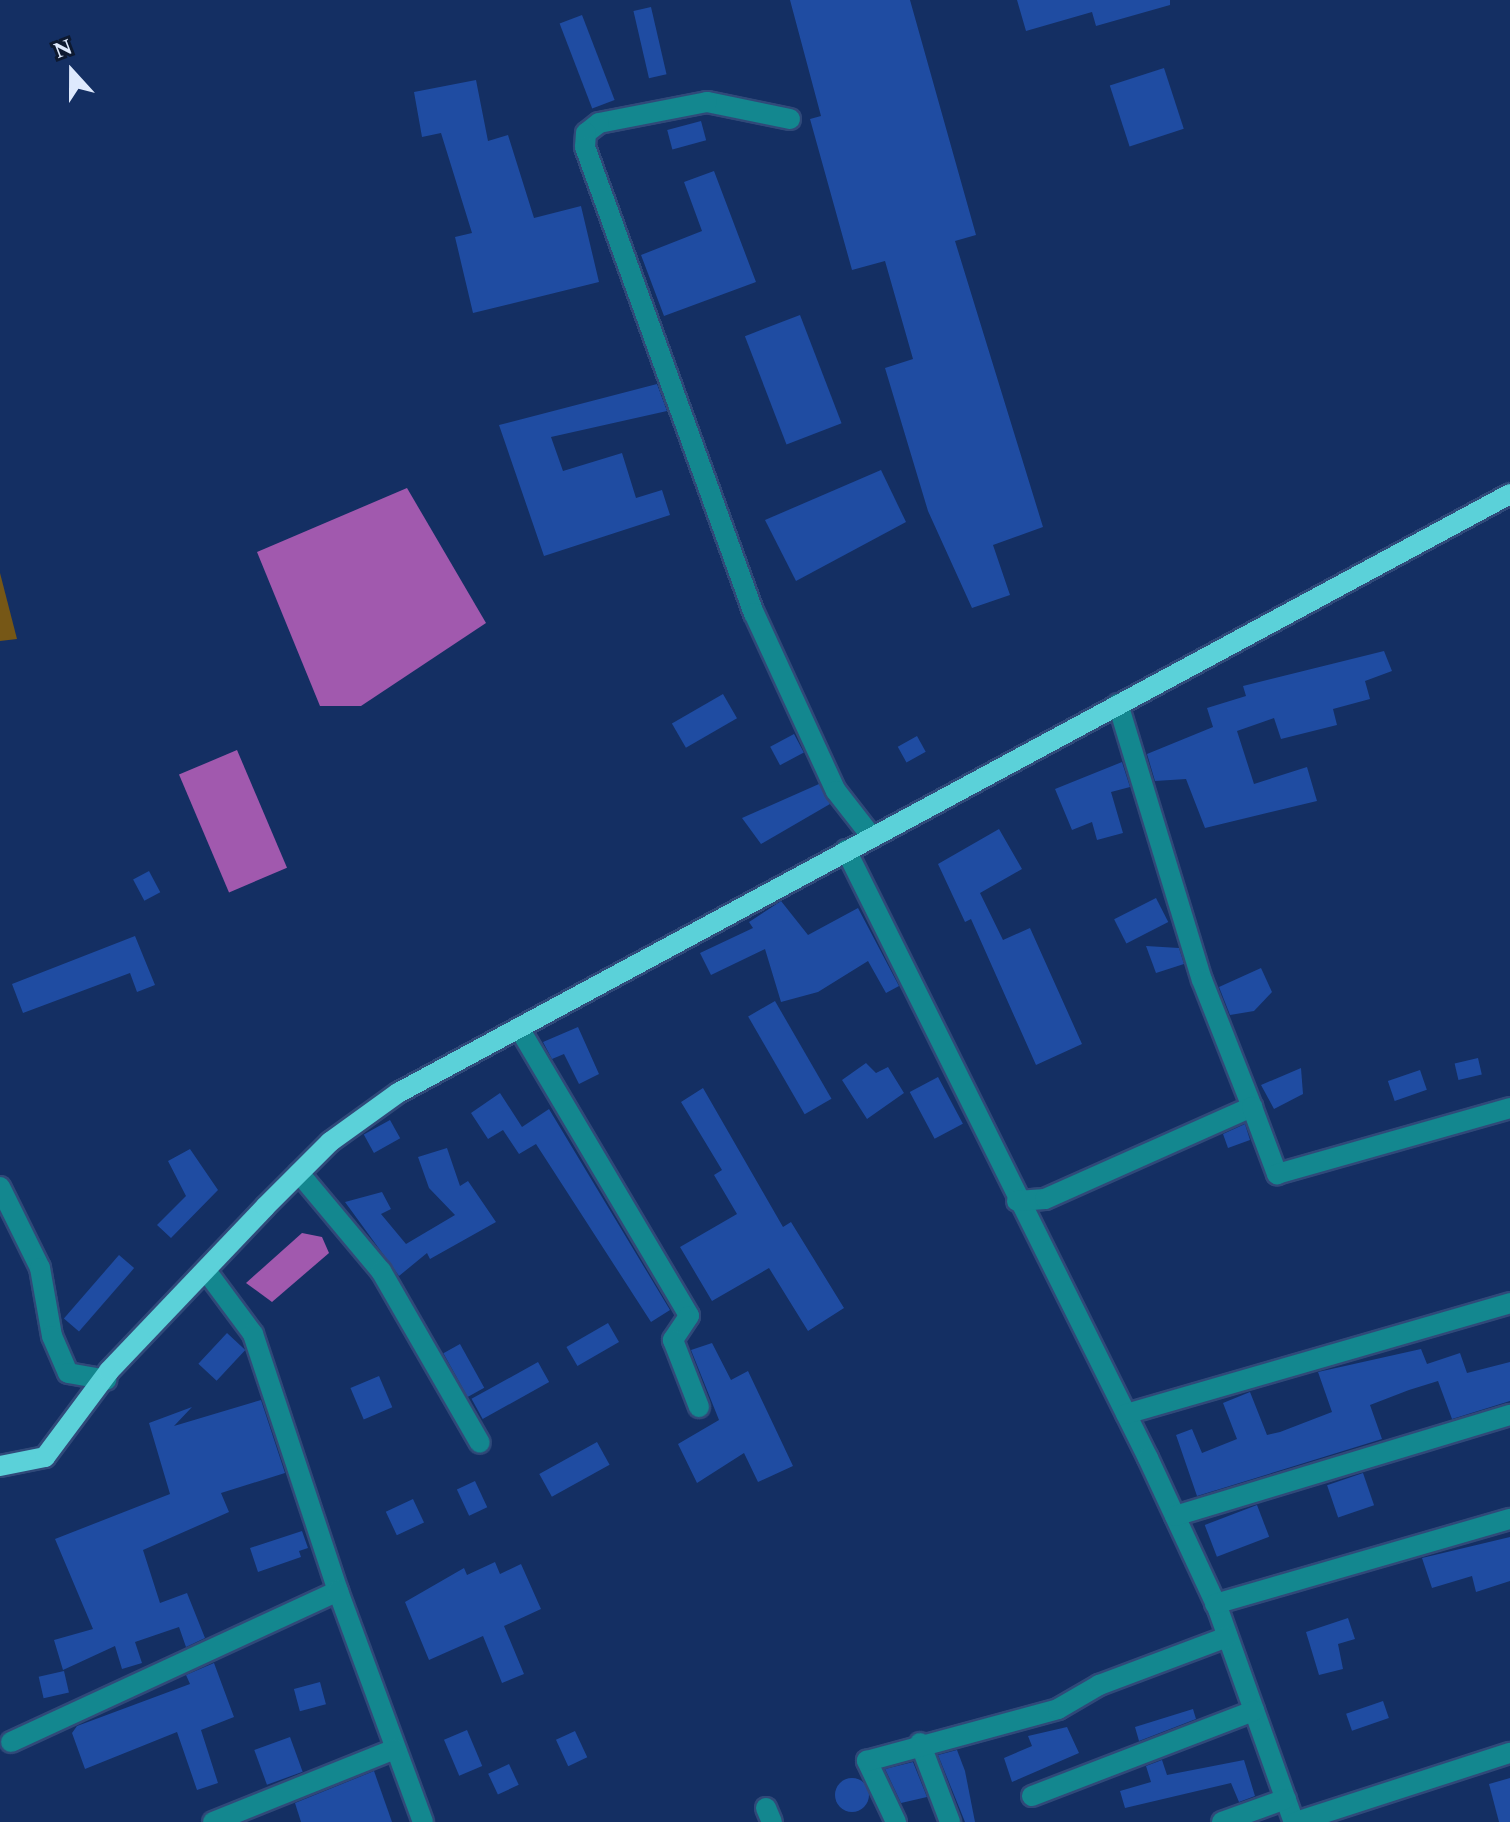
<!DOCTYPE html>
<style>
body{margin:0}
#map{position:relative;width:1510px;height:1822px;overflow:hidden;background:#142f63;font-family:Spectral,serif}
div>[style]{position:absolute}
.forest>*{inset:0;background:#765716}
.water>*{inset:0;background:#a159ae;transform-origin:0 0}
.building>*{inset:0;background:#1f4ca2;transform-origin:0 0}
.round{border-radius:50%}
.roads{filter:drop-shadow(2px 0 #304979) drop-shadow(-2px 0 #304979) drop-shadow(0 2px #304979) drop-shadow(0 -2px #304979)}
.minor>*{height:20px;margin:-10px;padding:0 10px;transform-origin:10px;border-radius:10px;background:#13878f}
.major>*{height:20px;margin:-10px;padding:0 10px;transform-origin:10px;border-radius:10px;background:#5bd1d9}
span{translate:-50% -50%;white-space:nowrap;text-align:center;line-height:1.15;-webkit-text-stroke:8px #0d1930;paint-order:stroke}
.north{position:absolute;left:32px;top:32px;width:80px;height:80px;-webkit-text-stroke:6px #0d1930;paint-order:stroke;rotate:339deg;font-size:22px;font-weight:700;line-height:32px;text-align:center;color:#dee9fd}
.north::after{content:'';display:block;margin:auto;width:28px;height:36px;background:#dee9fd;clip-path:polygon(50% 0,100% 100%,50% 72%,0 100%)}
</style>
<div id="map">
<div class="forest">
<i style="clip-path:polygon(0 573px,17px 639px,0 641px)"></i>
</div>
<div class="water">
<i style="clip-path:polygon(407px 488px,486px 623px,361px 706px,320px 706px,257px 552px)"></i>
<i style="left:237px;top:750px;width:128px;height:63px;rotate:67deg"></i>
<i style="clip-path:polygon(302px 1233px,322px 1237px,329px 1253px,272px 1302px,246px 1283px)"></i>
</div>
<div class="building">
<i style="clip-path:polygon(790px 0,910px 0,976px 235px,955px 241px,1043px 527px,993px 545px,1010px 595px,972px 608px,928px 511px,885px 368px,913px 359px,885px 261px,852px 270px,810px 119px,821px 116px)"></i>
<i style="clip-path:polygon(1017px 0,1170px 0,1170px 5px,1096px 26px,1092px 12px,1026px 31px)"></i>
<i style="left:651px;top:7px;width:69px;height:18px;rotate:77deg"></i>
<i style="left:582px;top:15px;width:91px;height:24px;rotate:69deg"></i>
<i style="left:1164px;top:68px;width:64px;height:57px;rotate:72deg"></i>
<i style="clip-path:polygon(476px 80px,488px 141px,508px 135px,534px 218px,581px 206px,599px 282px,473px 313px,455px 237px,472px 233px,441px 133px,422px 137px,414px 92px)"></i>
<i style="left:701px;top:121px;width:20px;height:35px;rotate:75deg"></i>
<i style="clip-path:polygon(714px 171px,756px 282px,664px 316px,641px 255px,702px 231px,684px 182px)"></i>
<i style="left:800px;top:315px;width:116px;height:59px;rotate:69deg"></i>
<i style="clip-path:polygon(657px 384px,667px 411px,551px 437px,563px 471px,622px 453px,636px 498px,662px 490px,670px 515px,544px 556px,499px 425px)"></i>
<i style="clip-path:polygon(881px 470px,906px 522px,796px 581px,765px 520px)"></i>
<i style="clip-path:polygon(1384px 651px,1392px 671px,1365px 681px,1370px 699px,1333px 709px,1337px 725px,1281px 739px,1274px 718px,1237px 731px,1254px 784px,1307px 767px,1317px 801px,1205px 828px,1186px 779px,1155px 781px,1147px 754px,1213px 727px,1207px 708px,1246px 696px,1243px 686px)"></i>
<i style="left:723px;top:694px;width:28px;height:59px;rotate:60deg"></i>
<i style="left:794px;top:734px;width:21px;height:27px;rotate:62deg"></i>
<i style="left:917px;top:736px;width:18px;height:22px;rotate:61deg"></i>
<i style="clip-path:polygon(1122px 762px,1130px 787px,1111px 792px,1123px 833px,1097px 840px,1092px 822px,1072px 830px,1055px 789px)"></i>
<i style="clip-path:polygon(819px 784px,830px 804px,761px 844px,742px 818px)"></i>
<i style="clip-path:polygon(999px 829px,1022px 869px,980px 893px,1003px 940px,1030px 928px,1082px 1044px,1036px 1065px,971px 919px,965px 922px,938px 864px)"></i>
<i style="left:149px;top:871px;width:24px;height:18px;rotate:62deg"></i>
<i style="left:1156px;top:898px;width:27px;height:47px;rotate:63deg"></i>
<i style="clip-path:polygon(781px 901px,808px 935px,858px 908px,899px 986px,886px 993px,868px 961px,818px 992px,781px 1002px,765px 949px,711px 975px,700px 953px,753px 928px,749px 922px)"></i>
<i style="clip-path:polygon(135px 936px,155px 985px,137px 992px,130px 973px,23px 1013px,12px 984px)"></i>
<i style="clip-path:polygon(1146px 946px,1179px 948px,1184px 964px,1156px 973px)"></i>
<i style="clip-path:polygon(1261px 968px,1272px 992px,1254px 1011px,1230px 1015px,1219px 987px)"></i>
<i style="left:775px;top:1001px;width:113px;height:31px;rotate:60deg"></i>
<i style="clip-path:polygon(578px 1027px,599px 1074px,579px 1084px,564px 1054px,552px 1059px,543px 1042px)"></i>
<i style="left:1478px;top:1058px;width:17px;height:24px;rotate:77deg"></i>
<i style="clip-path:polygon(866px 1063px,876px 1073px,888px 1067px,904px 1093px,867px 1119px,842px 1080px)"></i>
<i style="clip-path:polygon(1301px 1068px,1303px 1094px,1274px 1109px,1261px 1085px)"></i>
<i style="left:1420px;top:1070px;width:21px;height:34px;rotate:71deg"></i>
<i style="left:938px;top:1077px;width:53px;height:32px;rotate:62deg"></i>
<i style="clip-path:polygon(703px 1088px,783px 1227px,791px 1222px,844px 1308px,808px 1331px,769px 1268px,712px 1301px,680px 1247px,737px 1214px,714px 1175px,722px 1170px,681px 1102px)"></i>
<i style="clip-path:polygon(500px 1093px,522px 1127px,549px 1109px,670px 1310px,651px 1322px,536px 1144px,519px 1154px,503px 1130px,488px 1139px,471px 1113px)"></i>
<i style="left:390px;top:1120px;width:21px;height:30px;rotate:61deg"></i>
<i style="clip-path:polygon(1245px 1124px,1250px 1140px,1228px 1148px,1223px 1134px)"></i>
<i style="clip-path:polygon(447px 1148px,460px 1186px,468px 1181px,496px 1222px,430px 1259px,427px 1253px,399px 1276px,345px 1202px,382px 1192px,391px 1209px,381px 1214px,406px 1244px,455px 1215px,429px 1188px,418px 1157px)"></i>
<i style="clip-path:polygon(190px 1149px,218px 1190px,171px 1238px,157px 1225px,186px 1196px,168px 1161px)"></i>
<i style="left:119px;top:1255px;width:20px;height:84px;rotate:41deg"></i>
<i style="left:608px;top:1323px;width:22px;height:48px;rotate:60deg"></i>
<i style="left:227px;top:1333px;width:25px;height:42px;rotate:43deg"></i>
<i style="clip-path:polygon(712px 1343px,731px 1380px,748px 1371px,793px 1466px,758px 1482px,744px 1453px,697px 1483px,678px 1444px,719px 1420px,691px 1350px)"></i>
<i style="left:460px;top:1344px;width:50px;height:19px;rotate:61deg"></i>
<i style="clip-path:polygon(1421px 1349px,1427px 1364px,1460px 1353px,1467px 1373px,1510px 1362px,1510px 1401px,1452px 1419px,1438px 1381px,1409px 1390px,1370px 1405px,1382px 1439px,1197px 1496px,1176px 1435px,1192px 1429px,1202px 1453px,1237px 1439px,1223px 1403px,1250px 1392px,1267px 1435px,1280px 1432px,1332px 1412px,1318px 1372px)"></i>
<i style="left:538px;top:1362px;width:23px;height:76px;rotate:61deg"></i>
<i style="left:379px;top:1376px;width:34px;height:31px;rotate:67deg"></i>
<i style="clip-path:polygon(261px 1400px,285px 1473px,221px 1493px,229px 1512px,143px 1550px,160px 1603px,187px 1593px,205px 1638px,186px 1647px,179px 1627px,135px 1642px,142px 1663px,122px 1669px,115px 1646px,63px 1670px,54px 1640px,93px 1629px,55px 1539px,170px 1494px,149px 1423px,192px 1407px,174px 1426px)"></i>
<i style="left:597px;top:1442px;width:26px;height:66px;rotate:61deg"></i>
<i style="left:1363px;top:1473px;width:34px;height:38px;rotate:71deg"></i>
<i style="left:475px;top:1481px;width:29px;height:20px;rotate:65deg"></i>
<i style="left:413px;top:1499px;width:26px;height:30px;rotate:65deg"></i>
<i style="left:1257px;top:1505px;width:34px;height:56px;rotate:69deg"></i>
<i style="clip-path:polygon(302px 1531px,308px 1548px,299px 1551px,301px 1557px,258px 1572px,250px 1548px)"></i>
<i style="clip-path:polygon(1510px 1537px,1510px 1581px,1476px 1592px,1472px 1576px,1432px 1588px,1422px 1558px)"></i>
<i style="clip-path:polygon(495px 1562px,500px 1574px,521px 1564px,541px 1609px,504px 1626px,524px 1674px,502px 1683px,483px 1636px,429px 1660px,405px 1602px,464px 1568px,467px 1575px)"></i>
<i style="clip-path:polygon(1348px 1618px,1355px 1639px,1338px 1644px,1343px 1669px,1319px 1675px,1306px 1632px)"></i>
<i style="clip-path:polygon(214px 1663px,234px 1717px,201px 1730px,218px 1783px,197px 1790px,177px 1732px,85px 1769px,72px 1733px,77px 1726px,190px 1684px,186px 1675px)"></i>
<i style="left:64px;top:1671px;width:22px;height:26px;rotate:77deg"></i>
<i style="left:320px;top:1682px;width:23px;height:27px;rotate:75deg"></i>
<i style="left:1383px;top:1701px;width:18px;height:39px;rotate:71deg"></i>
<i style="clip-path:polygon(1193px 1709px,1196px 1719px,1139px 1741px,1135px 1727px)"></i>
<i style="clip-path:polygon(1067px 1727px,1079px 1753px,1012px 1782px,1004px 1758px,1032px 1746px,1028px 1736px)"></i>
<i style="left:467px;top:1730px;width:39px;height:25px;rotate:67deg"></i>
<i style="left:575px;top:1731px;width:29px;height:21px;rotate:65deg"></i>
<i style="left:290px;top:1737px;width:37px;height:38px;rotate:70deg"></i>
<i style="clip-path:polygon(957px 1750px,965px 1771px,975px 1822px,965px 1822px,938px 1755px)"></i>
<i style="clip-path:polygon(1162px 1760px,1167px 1775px,1244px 1760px,1255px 1796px,1239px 1802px,1231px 1783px,1125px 1808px,1120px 1791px,1151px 1782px,1146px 1766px)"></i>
<i style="clip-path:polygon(913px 1762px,927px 1797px,901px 1803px,885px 1769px)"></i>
<i style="left:509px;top:1764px;width:23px;height:23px;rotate:65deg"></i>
<i style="clip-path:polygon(374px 1771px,392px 1822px,301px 1822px,295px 1803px)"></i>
<i style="clip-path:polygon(1510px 1778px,1510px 1822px,1499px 1822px,1489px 1784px)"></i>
<i class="round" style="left:835px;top:1778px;width:34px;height:34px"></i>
</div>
<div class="roads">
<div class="minor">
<i style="left:790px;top:119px;width:85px;rotate:-168.4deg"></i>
<i style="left:707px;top:102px;width:110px;rotate:169deg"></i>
<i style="left:599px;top:123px;width:16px;rotate:142deg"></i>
<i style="left:586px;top:133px;width:14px;rotate:94deg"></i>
<i style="left:585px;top:147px;width:496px;rotate:70.1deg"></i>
<i style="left:754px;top:613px;width:196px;rotate:65.3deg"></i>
<i style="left:836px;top:791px;width:57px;rotate:52.1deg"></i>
<i style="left:1118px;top:704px;width:288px;rotate:73.1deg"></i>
<i style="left:1202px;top:980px;width:136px;rotate:68.5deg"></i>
<i style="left:846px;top:850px;width:679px;rotate:63.59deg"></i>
<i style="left:1148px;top:1458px;width:166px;rotate:65.1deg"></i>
<i style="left:1218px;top:1609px;width:226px;rotate:70.4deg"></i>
<i style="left:519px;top:1028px;width:334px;rotate:59.4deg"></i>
<i style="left:689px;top:1316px;width:29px;rotate:124deg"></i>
<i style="left:673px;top:1340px;width:72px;rotate:68.8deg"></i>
<i style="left:299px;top:1173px;width:128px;rotate:50.1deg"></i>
<i style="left:381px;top:1271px;width:198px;rotate:60.1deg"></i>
<i style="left:0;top:1187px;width:90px;rotate:63.7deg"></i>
<i style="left:40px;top:1268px;width:69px;rotate:80deg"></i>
<i style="left:52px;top:1336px;width:40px;rotate:66.6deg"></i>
<i style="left:68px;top:1373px;width:39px;rotate:10deg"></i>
<i style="left:1017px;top:1201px;width:28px;rotate:-4deg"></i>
<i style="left:1045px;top:1199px;width:227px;rotate:-24deg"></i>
<i style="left:1252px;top:1107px;width:72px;rotate:69.5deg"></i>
<i style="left:1277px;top:1174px;width:242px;rotate:-15.8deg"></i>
<i style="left:207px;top:1272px;width:77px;rotate:53.4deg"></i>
<i style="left:253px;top:1334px;width:271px;rotate:71.7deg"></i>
<i style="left:1126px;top:1414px;width:400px;rotate:-16.1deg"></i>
<i style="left:1175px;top:1516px;width:350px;rotate:-16.8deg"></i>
<i style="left:1215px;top:1604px;width:307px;rotate:-16.1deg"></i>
<i style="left:11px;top:1742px;width:360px;rotate:-24.8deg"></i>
<i style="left:338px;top:1591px;width:246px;rotate:69.8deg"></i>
<i style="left:920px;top:1743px;width:85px;rotate:69.2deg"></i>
<i style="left:1032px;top:1796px;width:238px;rotate:-21deg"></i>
<i style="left:766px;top:1808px;width:15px;rotate:67deg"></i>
<i style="left:213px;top:1822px;width:196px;rotate:-21.9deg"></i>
<i style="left:896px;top:1822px;width:68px;rotate:-115.4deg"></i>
<i style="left:867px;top:1761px;width:198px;rotate:-15.2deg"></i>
<i style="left:1058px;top:1709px;width:48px;rotate:-30.3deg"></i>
<i style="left:1099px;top:1685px;width:137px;rotate:-20.6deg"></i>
<i style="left:1222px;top:1822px;width:68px;rotate:-19.8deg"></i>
<i style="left:1296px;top:1822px;width:225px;rotate:-17.9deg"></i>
</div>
<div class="major">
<i style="left:0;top:1466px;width:46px;rotate:-11.3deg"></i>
<i style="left:45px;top:1457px;width:107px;rotate:-53.3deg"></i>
<i style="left:109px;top:1371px;width:226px;rotate:-46.4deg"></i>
<i style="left:265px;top:1207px;width:92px;rotate:-45deg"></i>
<i style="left:330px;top:1142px;width:84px;rotate:-35.8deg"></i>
<i style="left:398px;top:1093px;width:1263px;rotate:-28.31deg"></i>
</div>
</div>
<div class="north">N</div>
</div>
